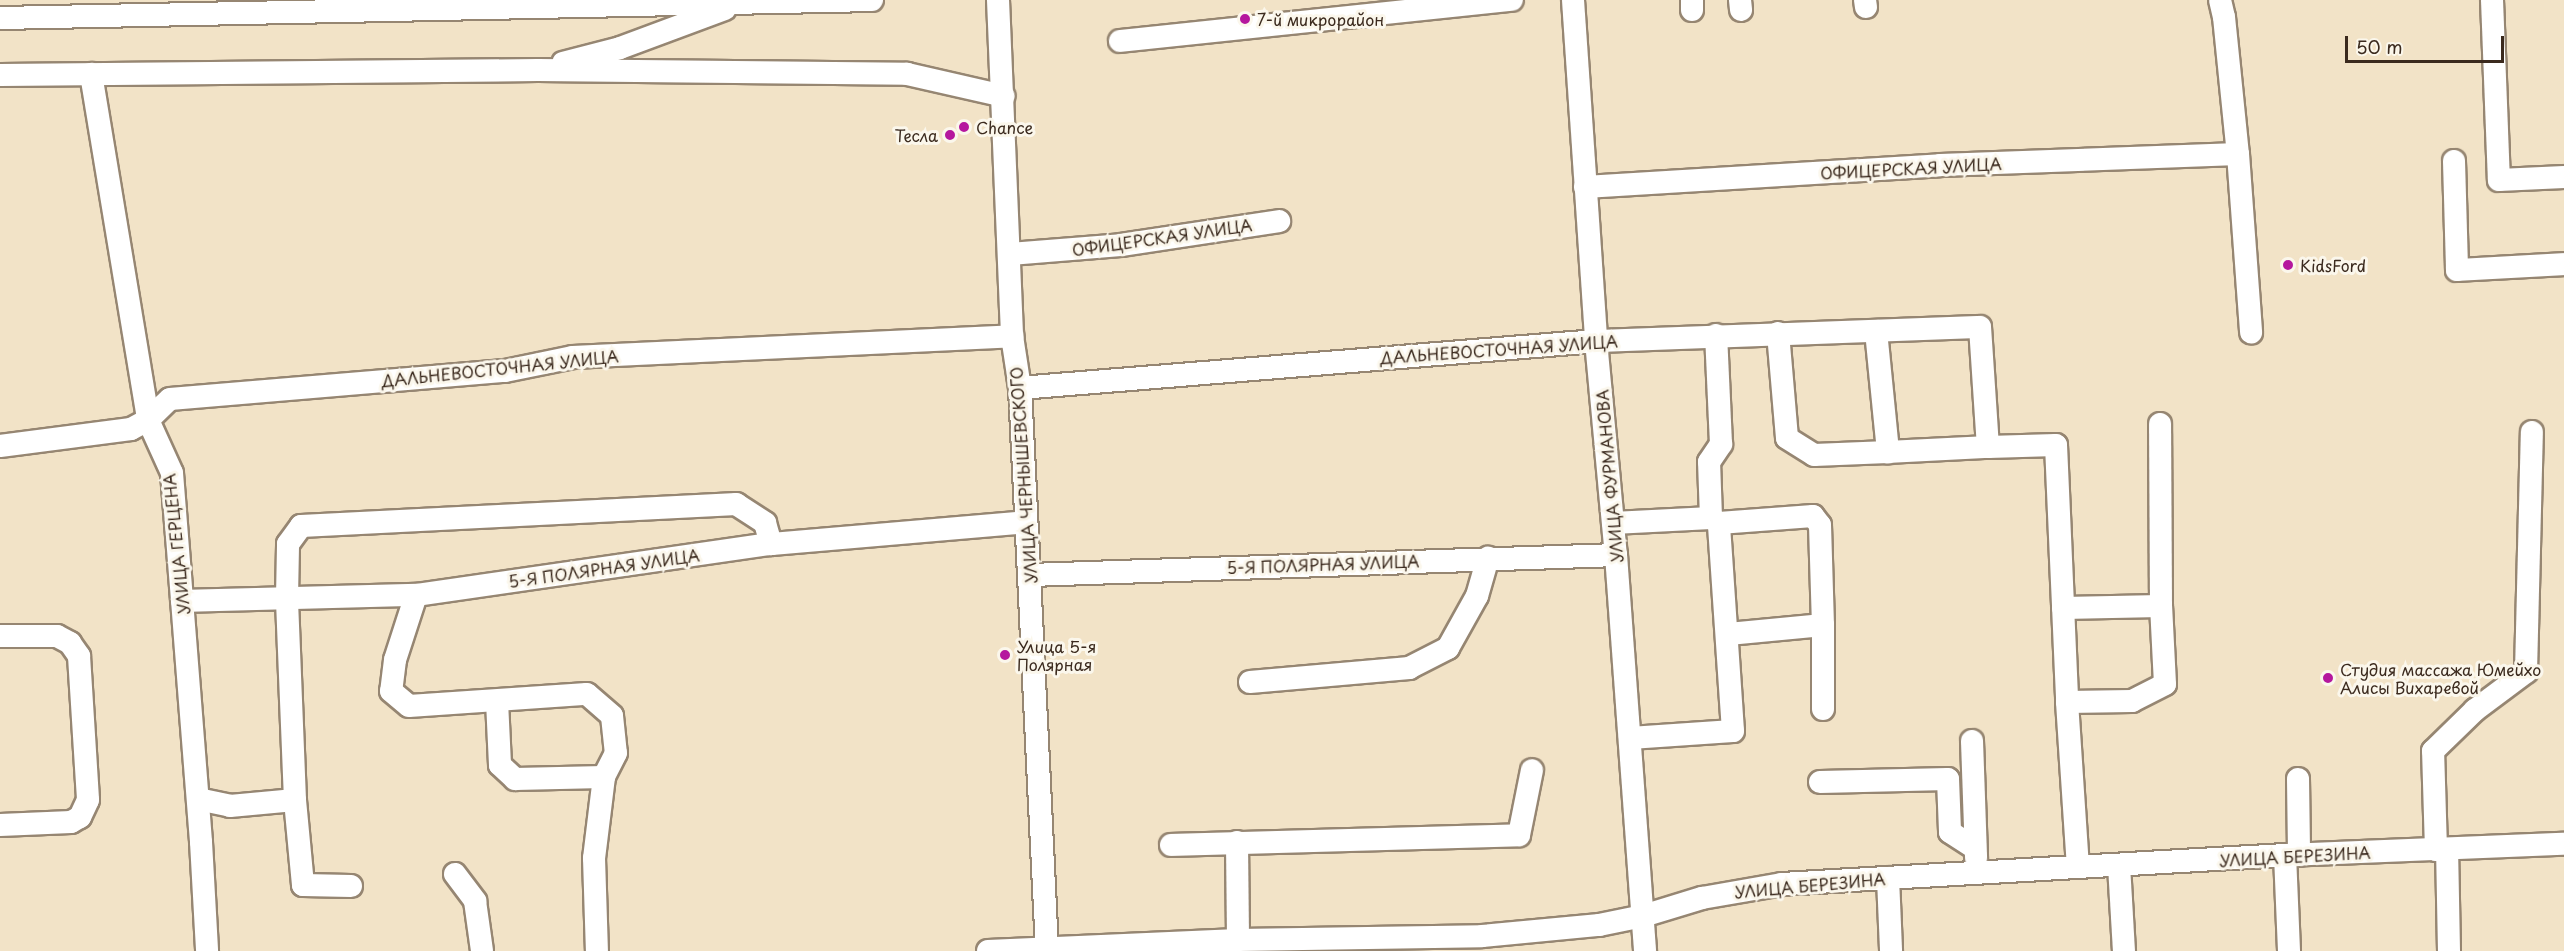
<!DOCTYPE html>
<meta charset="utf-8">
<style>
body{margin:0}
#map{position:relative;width:2564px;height:951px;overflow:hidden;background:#f2e3c7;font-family:"Playpen Sans",sans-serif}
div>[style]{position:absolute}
.roads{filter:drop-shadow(2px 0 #968672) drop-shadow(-2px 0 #968672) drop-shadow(0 2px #968672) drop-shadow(0 -2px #968672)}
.minor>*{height:22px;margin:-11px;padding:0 11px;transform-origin:11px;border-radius:11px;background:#fff}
.dots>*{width:16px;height:16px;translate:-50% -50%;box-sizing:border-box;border:3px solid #fbf7ec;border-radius:50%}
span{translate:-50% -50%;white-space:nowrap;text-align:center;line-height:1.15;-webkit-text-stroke:6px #fbf7ec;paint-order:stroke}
.poi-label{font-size:16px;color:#3b2a1e}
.left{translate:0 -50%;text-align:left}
.right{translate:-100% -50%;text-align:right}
.street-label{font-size:16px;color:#3b2a1e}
.scale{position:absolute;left:2345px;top:36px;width:159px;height:27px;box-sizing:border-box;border:3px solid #3b2a1e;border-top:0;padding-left:8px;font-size:18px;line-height:21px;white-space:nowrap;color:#3b2a1e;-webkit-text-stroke:4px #fbf7ec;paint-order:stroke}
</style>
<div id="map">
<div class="roads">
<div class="minor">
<i style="left:998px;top:0;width:336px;rotate:87.6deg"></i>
<i style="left:1012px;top:336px;width:53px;rotate:81.3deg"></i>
<i style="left:1020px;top:388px;width:564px;rotate:87.25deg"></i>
<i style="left:1573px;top:0;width:342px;rotate:86.1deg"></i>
<i style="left:1596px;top:341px;width:215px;rotate:84.7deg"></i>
<i style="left:1616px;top:555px;width:397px;rotate:85.8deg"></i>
<i style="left:1692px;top:0;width:10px;rotate:90deg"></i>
<i style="left:1740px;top:0;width:10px;rotate:84deg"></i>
<i style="left:1865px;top:0;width:7px;rotate:82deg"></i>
<i style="left:2220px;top:0;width:17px;rotate:77deg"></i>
<i style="left:2224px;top:17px;width:138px;rotate:84.2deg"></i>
<i style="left:2238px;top:154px;width:179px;rotate:85.8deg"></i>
<i style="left:2492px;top:0;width:180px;rotate:87.8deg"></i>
<i style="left:2499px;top:180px;width:65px;rotate:-2.6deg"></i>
<i style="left:0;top:18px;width:872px;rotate:-1.18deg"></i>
<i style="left:1120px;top:41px;width:394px;rotate:-6deg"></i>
<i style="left:563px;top:63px;width:59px;rotate:-14.7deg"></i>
<i style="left:620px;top:48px;width:112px;rotate:-20.4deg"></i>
<i style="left:91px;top:74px;width:351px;rotate:80.6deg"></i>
<i style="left:148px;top:420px;width:58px;rotate:65.6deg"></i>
<i style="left:172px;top:473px;width:370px;rotate:85.5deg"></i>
<i style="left:201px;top:842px;width:109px;rotate:86.8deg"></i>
<i style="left:0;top:75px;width:538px;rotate:-0.53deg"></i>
<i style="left:538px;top:70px;width:369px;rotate:0.6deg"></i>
<i style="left:907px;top:74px;width:99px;rotate:12.8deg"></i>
<i style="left:2454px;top:161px;width:109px;rotate:88.4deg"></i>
<i style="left:2457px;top:270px;width:107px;rotate:-3.2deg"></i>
<i style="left:1585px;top:187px;width:356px;rotate:-3.5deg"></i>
<i style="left:1940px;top:165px;width:298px;rotate:-2.1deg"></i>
<i style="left:1010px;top:254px;width:111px;rotate:-4.6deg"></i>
<i style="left:1121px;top:245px;width:160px;rotate:-8.6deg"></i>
<i style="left:1876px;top:331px;width:122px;rotate:84.3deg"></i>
<i style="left:1888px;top:452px;width:100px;rotate:-2.9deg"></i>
<i style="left:1778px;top:333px;width:105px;rotate:85.1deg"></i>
<i style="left:1787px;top:438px;width:32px;rotate:32deg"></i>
<i style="left:1814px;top:455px;width:74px;rotate:-2.3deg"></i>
<i style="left:1020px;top:388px;width:578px;rotate:-4.66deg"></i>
<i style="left:1596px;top:341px;width:384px;rotate:-2.1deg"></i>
<i style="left:1980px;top:327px;width:120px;rotate:86.2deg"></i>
<i style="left:1988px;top:447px;width:68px;rotate:-1.7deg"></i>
<i style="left:2056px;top:445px;width:257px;rotate:87.5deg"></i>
<i style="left:2067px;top:702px;width:165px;rotate:86.2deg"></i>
<i style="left:0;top:446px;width:132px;rotate:-7.4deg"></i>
<i style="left:131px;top:429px;width:19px;rotate:-28deg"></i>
<i style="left:148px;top:420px;width:30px;rotate:-44deg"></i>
<i style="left:170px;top:399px;width:336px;rotate:-4.8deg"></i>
<i style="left:505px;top:371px;width:69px;rotate:-11.6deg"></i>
<i style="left:573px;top:357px;width:440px;rotate:-2.7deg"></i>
<i style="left:1613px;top:523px;width:98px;rotate:-2.9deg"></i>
<i style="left:1711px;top:518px;width:56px;rotate:-92deg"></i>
<i style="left:1709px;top:462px;width:22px;rotate:-56deg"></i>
<i style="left:1721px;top:444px;width:109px;rotate:-92.6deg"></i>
<i style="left:1719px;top:523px;width:94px;rotate:-4.3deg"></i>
<i style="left:1813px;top:516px;width:11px;rotate:52deg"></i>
<i style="left:1820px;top:525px;width:100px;rotate:88.3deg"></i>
<i style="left:1823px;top:625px;width:95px;rotate:174.6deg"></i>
<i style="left:1030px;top:575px;width:586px;rotate:-1.95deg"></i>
<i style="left:416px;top:595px;width:68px;rotate:107.9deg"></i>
<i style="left:395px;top:660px;width:31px;rotate:97deg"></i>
<i style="left:391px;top:691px;width:23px;rotate:40deg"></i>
<i style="left:409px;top:706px;width:178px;rotate:-3.9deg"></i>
<i style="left:587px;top:694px;width:33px;rotate:41deg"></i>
<i style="left:612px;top:716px;width:37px;rotate:84deg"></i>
<i style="left:616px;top:753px;width:27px;rotate:117deg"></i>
<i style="left:604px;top:777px;width:82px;rotate:97deg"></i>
<i style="left:594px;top:858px;width:93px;rotate:88.2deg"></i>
<i style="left:182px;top:601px;width:234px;rotate:-1.5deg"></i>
<i style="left:416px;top:595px;width:359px;rotate:-8.2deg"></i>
<i style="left:771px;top:544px;width:256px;rotate:-4.9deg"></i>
<i style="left:2063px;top:608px;width:98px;rotate:-1.2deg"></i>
<i style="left:1823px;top:625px;width:84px;rotate:90deg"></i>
<i style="left:0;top:636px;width:57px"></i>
<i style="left:57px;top:636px;width:15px;rotate:28deg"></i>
<i style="left:70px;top:643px;width:16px;rotate:55deg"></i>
<i style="left:79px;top:656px;width:144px;rotate:86.4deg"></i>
<i style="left:88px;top:800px;width:19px;rotate:115deg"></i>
<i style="left:80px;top:817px;width:10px;rotate:151deg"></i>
<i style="left:71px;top:822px;width:71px;rotate:177.6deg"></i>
<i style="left:1250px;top:682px;width:160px;rotate:-5deg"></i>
<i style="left:1409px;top:668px;width:44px;rotate:-27.1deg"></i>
<i style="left:1448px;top:648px;width:60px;rotate:-60.9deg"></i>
<i style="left:1477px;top:596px;width:40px;rotate:-74deg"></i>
<i style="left:497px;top:701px;width:64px;rotate:87.3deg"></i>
<i style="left:500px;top:765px;width:21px;rotate:43deg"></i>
<i style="left:515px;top:779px;width:89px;rotate:-1.3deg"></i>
<i style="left:2067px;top:702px;width:65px;rotate:-0.9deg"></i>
<i style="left:2132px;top:701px;width:37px;rotate:-27deg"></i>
<i style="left:2165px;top:684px;width:78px;rotate:-92.9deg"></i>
<i style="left:2161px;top:606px;width:182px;rotate:-90.3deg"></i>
<i style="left:1630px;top:738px;width:103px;rotate:-3.9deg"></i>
<i style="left:1733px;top:731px;width:208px;rotate:-93.9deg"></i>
<i style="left:1719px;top:523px;width:9px;rotate:-148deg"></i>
<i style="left:1972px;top:741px;width:117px;rotate:88deg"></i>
<i style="left:2298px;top:779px;width:76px;rotate:89.2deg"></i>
<i style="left:1820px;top:782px;width:128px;rotate:-1.3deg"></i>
<i style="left:1948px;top:779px;width:53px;rotate:87.8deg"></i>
<i style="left:1950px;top:832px;width:30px;rotate:33deg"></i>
<i style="left:198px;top:799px;width:33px;rotate:12deg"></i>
<i style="left:230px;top:806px;width:65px;rotate:-5.3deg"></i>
<i style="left:1237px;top:842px;width:98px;rotate:89.4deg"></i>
<i style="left:1171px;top:845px;width:348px;rotate:-1.6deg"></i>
<i style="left:1519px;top:835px;width:66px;rotate:-78.7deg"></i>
<i style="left:2285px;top:855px;width:96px;rotate:87.6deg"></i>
<i style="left:2119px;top:865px;width:86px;rotate:86.7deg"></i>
<i style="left:455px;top:874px;width:34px;rotate:53deg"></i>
<i style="left:475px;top:901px;width:50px;rotate:82deg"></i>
<i style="left:1888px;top:878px;width:73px;rotate:87.6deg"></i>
<i style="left:351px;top:886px;width:48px;rotate:-178.8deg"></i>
<i style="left:303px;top:885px;width:85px;rotate:-95.4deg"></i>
<i style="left:295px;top:800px;width:202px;rotate:-92.3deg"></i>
<i style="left:287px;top:598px;width:54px;rotate:-88.9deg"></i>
<i style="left:288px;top:544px;width:22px;rotate:-54deg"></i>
<i style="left:301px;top:526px;width:436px;rotate:-2.9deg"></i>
<i style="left:736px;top:504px;width:35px;rotate:33deg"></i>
<i style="left:765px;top:523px;width:22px;rotate:74deg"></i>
<i style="left:988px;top:951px;width:250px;rotate:-2.5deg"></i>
<i style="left:1238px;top:940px;width:244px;rotate:-0.9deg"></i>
<i style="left:1482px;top:936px;width:118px;rotate:-5.4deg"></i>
<i style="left:1599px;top:925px;width:45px;rotate:-11.6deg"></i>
<i style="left:1643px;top:916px;width:62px;rotate:-17deg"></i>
<i style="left:1702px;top:898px;width:81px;rotate:-9.9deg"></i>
<i style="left:1782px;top:884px;width:504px;rotate:-3.3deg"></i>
<i style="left:2285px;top:855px;width:279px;rotate:-2.3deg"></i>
<i style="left:2449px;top:951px;width:102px;rotate:-91.1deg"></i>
<i style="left:2447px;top:849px;width:11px;rotate:175deg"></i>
<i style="left:2436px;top:850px;width:99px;rotate:-91.7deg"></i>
<i style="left:2433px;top:751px;width:59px;rotate:-44.3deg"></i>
<i style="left:2475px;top:710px;width:64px;rotate:-36.7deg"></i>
<i style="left:2526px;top:672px;width:240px;rotate:-88.6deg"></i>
</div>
</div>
<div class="dots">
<i style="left:1245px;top:19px;background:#b5179e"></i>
<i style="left:964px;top:127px;background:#b5179e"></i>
<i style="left:950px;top:135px;background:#b5179e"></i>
<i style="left:2288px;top:265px;background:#b5179e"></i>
<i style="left:1005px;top:655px;background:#b5179e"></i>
<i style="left:2328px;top:678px;background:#b5179e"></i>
</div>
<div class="poi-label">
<span class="left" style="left:1257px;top:19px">7-й микрорайон</span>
<span class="left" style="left:976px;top:127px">Chance</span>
<span class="right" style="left:938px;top:135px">Тесла</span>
<span class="left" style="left:2300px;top:265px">KidsFord</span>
<span class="left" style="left:1017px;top:655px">Улица 5-я<br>Полярная</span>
<span class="left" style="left:2340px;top:678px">Студия массажа Юмейхо<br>Алисы Вихаревой</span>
</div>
<div class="street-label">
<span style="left:1911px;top:168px;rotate:-3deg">ОФИЦЕРСКАЯ УЛИЦА</span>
<span style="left:1162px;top:237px;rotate:-8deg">ОФИЦЕРСКАЯ УЛИЦА</span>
<span style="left:1499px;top:349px;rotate:-4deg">ДАЛЬНЕВОСТОЧНАЯ УЛИЦА</span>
<span style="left:500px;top:368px;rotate:-6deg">ДАЛЬНЕВОСТОЧНАЯ УЛИЦА</span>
<span style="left:1023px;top:475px;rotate:-94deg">УЛИЦА ЧЕРНЫШЕВСКОГО</span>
<span style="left:1609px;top:476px;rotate:-95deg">УЛИЦА ФУРМАНОВА</span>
<span style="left:176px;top:544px;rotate:-96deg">УЛИЦА ГЕРЦЕНА</span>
<span style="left:1323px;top:564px;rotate:-2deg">5-Я ПОЛЯРНАЯ УЛИЦА</span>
<span style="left:604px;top:568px;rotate:-8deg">5-Я ПОЛЯРНАЯ УЛИЦА</span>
<span style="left:2295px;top:856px;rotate:-3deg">УЛИЦА БЕРЕЗИНА</span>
<span style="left:1810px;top:885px;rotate:-5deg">УЛИЦА БЕРЕЗИНА</span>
</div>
<div class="scale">50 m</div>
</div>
